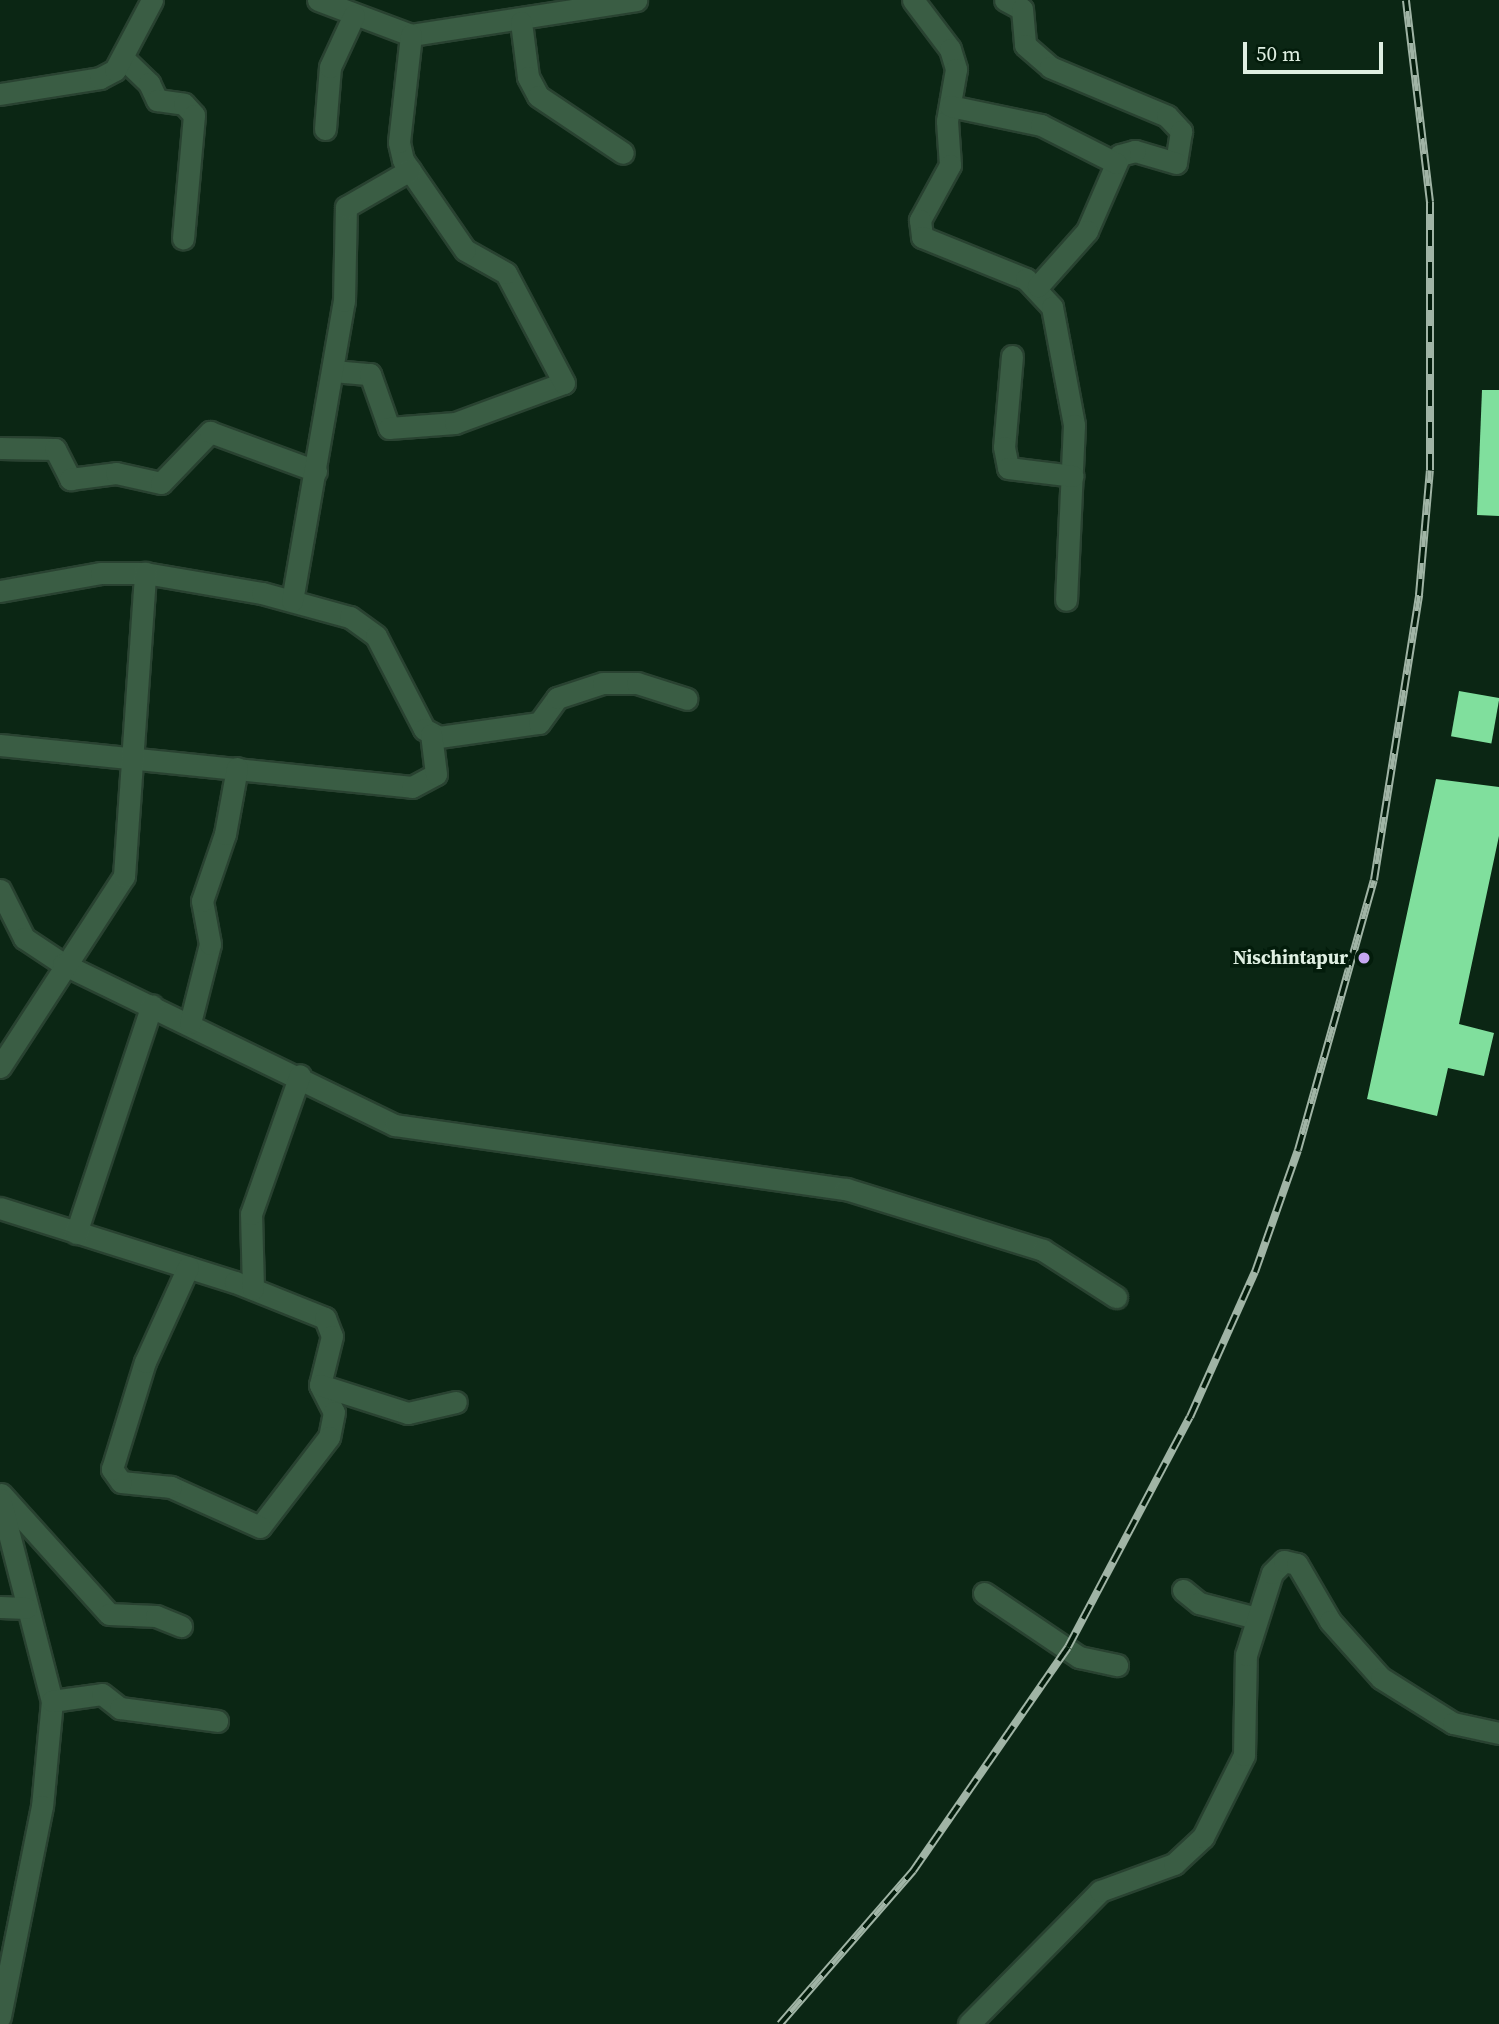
<!DOCTYPE html>
<style>
body{margin:0}
#map{position:relative;width:1499px;height:2024px;overflow:hidden;background:#0b2614;font-family:"Source Serif 4",serif}
div>[style]{position:absolute}
.building>*{inset:0;background:#80df9d;transform-origin:0 0}
.roads{filter:drop-shadow(2px 0 #294231) drop-shadow(-2px 0 #294231) drop-shadow(0 2px #294231) drop-shadow(0 -2px #294231)}
.minor>*{height:21px;margin:-10.5px;padding:0 10.5px;transform-origin:10.5px;border-radius:10.5px;background:#3a5d44}
.rail>*{height:8px;margin-top:-4px;transform-origin:0;background:repeating-linear-gradient(90deg,#031c0b 0 16px,#a0b4a5 0 32px);box-sizing:border-box;border-block:2px solid #a0b4a5}
.dots>*{width:19px;height:19px;translate:-50% -50%;box-sizing:border-box;border:4px solid #031c0b;border-radius:50%}
span{translate:-50% -50%;white-space:nowrap;text-align:center;line-height:1.15;-webkit-text-stroke:7px #031c0b;paint-order:stroke}
.poi-label{font-size:19px;color:#dfefe2;font-weight:700}
.right{translate:-100% -50%;text-align:right}
.scale{position:absolute;left:1243px;top:42px;width:140px;height:32px;box-sizing:border-box;border:4px solid #dfefe2;border-top:0;padding-left:9px;font-size:21px;line-height:24px;white-space:nowrap;color:#dfefe2;-webkit-text-stroke:5px #031c0b;paint-order:stroke}
</style>
<div id="map">
<div class="building">
<i style="clip-path:polygon(1482px 390px,1499px 390px,1499px 516px,1477px 515px)"></i>
<i style="left:1459px;top:691px;width:41px;height:46px;rotate:10deg"></i>
<i style="clip-path:polygon(1436px 779px,1499px 787px,1499px 836px,1459px 1024px,1494px 1033px,1484px 1076px,1448px 1068px,1437px 1116px,1367px 1099px)"></i>
</div>
<div class="roads">
<div class="minor">
<i style="left:318px;top:0;width:99px;rotate:20.6deg"></i>
<i style="left:411px;top:35px;width:228px;rotate:-8.8deg"></i>
<i style="left:913px;top:0;width:61px;rotate:52.9deg"></i>
<i style="left:950px;top:49px;width:21px;rotate:73deg"></i>
<i style="left:956px;top:69px;width:53px;rotate:99.8deg"></i>
<i style="left:947px;top:121px;width:44px;rotate:86.1deg"></i>
<i style="left:950px;top:165px;width:63px;rotate:118.6deg"></i>
<i style="left:920px;top:220px;width:17px;rotate:83deg"></i>
<i style="left:922px;top:237px;width:112px;rotate:22deg"></i>
<i style="left:1026px;top:279px;width:38px;rotate:47deg"></i>
<i style="left:1052px;top:307px;width:120px;rotate:79.4deg"></i>
<i style="left:1074px;top:425px;width:175px;rotate:92.6deg"></i>
<i style="left:1005px;top:0;width:19px;rotate:28deg"></i>
<i style="left:1022px;top:9px;width:36px;rotate:85deg"></i>
<i style="left:1025px;top:45px;width:33px;rotate:41deg"></i>
<i style="left:1050px;top:67px;width:127px;rotate:22.7deg"></i>
<i style="left:1167px;top:116px;width:21px;rotate:47deg"></i>
<i style="left:1181px;top:131px;width:32px;rotate:99deg"></i>
<i style="left:1176px;top:163px;width:43px;rotate:-163.7deg"></i>
<i style="left:1135px;top:151px;width:16px;rotate:165deg"></i>
<i style="left:1120px;top:155px;width:83px;rotate:113.5deg"></i>
<i style="left:1087px;top:231px;width:74px;rotate:131.7deg"></i>
<i style="left:521px;top:22px;width:55px;rotate:82.7deg"></i>
<i style="left:528px;top:77px;width:21px;rotate:62deg"></i>
<i style="left:538px;top:96px;width:102px;rotate:33.8deg"></i>
<i style="left:124px;top:59px;width:35px;rotate:44deg"></i>
<i style="left:149px;top:83px;width:19px;rotate:65deg"></i>
<i style="left:157px;top:100px;width:27px;rotate:8deg"></i>
<i style="left:184px;top:104px;width:15px;rotate:48deg"></i>
<i style="left:194px;top:115px;width:124px;rotate:95.1deg"></i>
<i style="left:0;top:94px;width:101px;rotate:-9.1deg"></i>
<i style="left:100px;top:78px;width:17px;rotate:-28deg"></i>
<i style="left:115px;top:70px;width:79px;rotate:-62.1deg"></i>
<i style="left:950px;top:106px;width:93px;rotate:11.8deg"></i>
<i style="left:1041px;top:125px;width:84px;rotate:26.9deg"></i>
<i style="left:325px;top:129px;width:62px;rotate:-85.4deg"></i>
<i style="left:330px;top:67px;width:57px;rotate:-65.2deg"></i>
<i style="left:1012px;top:356px;width:91px;rotate:95deg"></i>
<i style="left:1004px;top:447px;width:21px;rotate:79deg"></i>
<i style="left:1008px;top:468px;width:65px;rotate:7deg"></i>
<i style="left:333px;top:371px;width:37px;rotate:5deg"></i>
<i style="left:370px;top:374px;width:57px;rotate:70.6deg"></i>
<i style="left:389px;top:428px;width:66px;rotate:-4.3deg"></i>
<i style="left:455px;top:423px;width:116px;rotate:-20.2deg"></i>
<i style="left:564px;top:383px;width:124px;rotate:-117.8deg"></i>
<i style="left:506px;top:273px;width:47px;rotate:-150.7deg"></i>
<i style="left:465px;top:250px;width:109px;rotate:-124.6deg"></i>
<i style="left:403px;top:160px;width:18px;rotate:-103deg"></i>
<i style="left:399px;top:142px;width:108px;rotate:-83.6deg"></i>
<i style="left:0;top:448px;width:55px;rotate:1deg"></i>
<i style="left:55px;top:449px;width:34px;rotate:63deg"></i>
<i style="left:70px;top:479px;width:46px;rotate:-7.4deg"></i>
<i style="left:116px;top:473px;width:46px;rotate:12.5deg"></i>
<i style="left:161px;top:483px;width:71px;rotate:-46.1deg"></i>
<i style="left:210px;top:432px;width:113px;rotate:20.2deg"></i>
<i style="left:0;top:591px;width:103px;rotate:-10.1deg"></i>
<i style="left:101px;top:573px;width:44px"></i>
<i style="left:145px;top:573px;width:119px;rotate:9.7deg"></i>
<i style="left:262px;top:593px;width:91px;rotate:15.3deg"></i>
<i style="left:350px;top:617px;width:32px;rotate:36deg"></i>
<i style="left:376px;top:636px;width:105px;rotate:62.7deg"></i>
<i style="left:424px;top:729px;width:17px;rotate:28deg"></i>
<i style="left:439px;top:737px;width:101px;rotate:-8deg"></i>
<i style="left:539px;top:723px;width:31px;rotate:-54deg"></i>
<i style="left:557px;top:698px;width:48px;rotate:-18.1deg"></i>
<i style="left:603px;top:683px;width:34px"></i>
<i style="left:637px;top:683px;width:52px;rotate:17.7deg"></i>
<i style="left:292px;top:601px;width:304px;rotate:-80.2deg"></i>
<i style="left:344px;top:301px;width:94px;rotate:-88.8deg"></i>
<i style="left:346px;top:207px;width:74px;rotate:-30deg"></i>
<i style="left:0;top:745px;width:414px;rotate:5.8deg"></i>
<i style="left:412px;top:787px;width:27px;rotate:-28deg"></i>
<i style="left:436px;top:774px;width:40px;rotate:-97.1deg"></i>
<i style="left:0;top:890px;width:54px;rotate:63.4deg"></i>
<i style="left:24px;top:938px;width:47px;rotate:33.7deg"></i>
<i style="left:63px;top:964px;width:369px;rotate:25.9deg"></i>
<i style="left:395px;top:1125px;width:456px;rotate:8.1deg"></i>
<i style="left:846px;top:1189px;width:206px;rotate:17.2deg"></i>
<i style="left:1043px;top:1250px;width:87px;rotate:32.8deg"></i>
<i style="left:190px;top:1023px;width:81px;rotate:-75.8deg"></i>
<i style="left:210px;top:944px;width:44px;rotate:-100.5deg"></i>
<i style="left:202px;top:901px;width:71px;rotate:-71.1deg"></i>
<i style="left:225px;top:834px;width:67px;rotate:-79.7deg"></i>
<i style="left:0;top:1067px;width:228px;rotate:-57deg"></i>
<i style="left:124px;top:876px;width:304px;rotate:-86deg"></i>
<i style="left:0;top:1208px;width:246px;rotate:17.5deg"></i>
<i style="left:235px;top:1282px;width:97px;rotate:21.8deg"></i>
<i style="left:325px;top:1318px;width:19px;rotate:69deg"></i>
<i style="left:332px;top:1336px;width:50px;rotate:103.8deg"></i>
<i style="left:320px;top:1385px;width:30px;rotate:63deg"></i>
<i style="left:334px;top:1412px;width:25px;rotate:101deg"></i>
<i style="left:329px;top:1437px;width:113px;rotate:127.5deg"></i>
<i style="left:260px;top:1527px;width:98px;rotate:-155.8deg"></i>
<i style="left:171px;top:1487px;width:50px;rotate:-174.3deg"></i>
<i style="left:121px;top:1482px;width:16px;rotate:-125deg"></i>
<i style="left:112px;top:1469px;width:112px;rotate:-72.9deg"></i>
<i style="left:145px;top:1362px;width:104px;rotate:-65.6deg"></i>
<i style="left:76px;top:1233px;width:240px;rotate:-71.6deg"></i>
<i style="left:253px;top:1289px;width:75px;rotate:-91.5deg"></i>
<i style="left:251px;top:1214px;width:147px;rotate:-70.6deg"></i>
<i style="left:320px;top:1385px;width:92px;rotate:17.7deg"></i>
<i style="left:408px;top:1413px;width:49px;rotate:-12.9deg"></i>
<i style="left:1px;top:1494px;width:161px;rotate:48deg"></i>
<i style="left:109px;top:1614px;width:47px;rotate:2.4deg"></i>
<i style="left:156px;top:1616px;width:27px;rotate:22deg"></i>
<i style="left:0;top:1499px;width:209px;rotate:75.6deg"></i>
<i style="left:52px;top:1701px;width:105px;rotate:95.4deg"></i>
<i style="left:42px;top:1806px;width:215px;rotate:101.3deg"></i>
<i style="left:1183px;top:1590px;width:21px;rotate:39deg"></i>
<i style="left:1199px;top:1603px;width:59px;rotate:14.7deg"></i>
<i style="left:984px;top:1593px;width:115px;rotate:34deg"></i>
<i style="left:1079px;top:1657px;width:39px;rotate:12deg"></i>
<i style="left:0;top:1607px;width:26px;rotate:2deg"></i>
<i style="left:52px;top:1701px;width:50px;rotate:-8deg"></i>
<i style="left:102px;top:1694px;width:23px;rotate:38deg"></i>
<i style="left:120px;top:1708px;width:98px;rotate:7.6deg"></i>
<i style="left:969px;top:2024px;width:187px;rotate:-45.4deg"></i>
<i style="left:1100px;top:1891px;width:79px;rotate:-20deg"></i>
<i style="left:1174px;top:1864px;width:40px;rotate:-43deg"></i>
<i style="left:1203px;top:1837px;width:92px;rotate:-63.4deg"></i>
<i style="left:1244px;top:1755px;width:100px;rotate:-88.9deg"></i>
<i style="left:1246px;top:1655px;width:86px;rotate:-72.4deg"></i>
<i style="left:1272px;top:1573px;width:17px;rotate:-45deg"></i>
<i style="left:1284px;top:1561px;width:13px;rotate:13deg"></i>
<i style="left:1297px;top:1564px;width:66px;rotate:59.9deg"></i>
<i style="left:1330px;top:1621px;width:76px;rotate:48.2deg"></i>
<i style="left:1381px;top:1678px;width:85px;rotate:32deg"></i>
<i style="left:1453px;top:1723px;width:47px;rotate:12.3deg"></i>
</div>
</div>
<div class="rail">
<i style="left:780px;top:2024px;width:203px;rotate:-49deg"></i>
<i style="left:913px;top:1871px;width:272px;rotate:-55.3deg"></i>
<i style="left:1068px;top:1647px;width:260px;rotate:-62.1deg"></i>
<i style="left:1190px;top:1417px;width:159px;rotate:-65.9deg"></i>
<i style="left:1255px;top:1272px;width:129px;rotate:-70.6deg"></i>
<i style="left:1298px;top:1150px;width:280px;rotate:-74.3deg"></i>
<i style="left:1374px;top:880px;width:289px;rotate:-81deg"></i>
<i style="left:1419px;top:595px;width:125px;rotate:-85deg"></i>
<i style="left:1430px;top:470px;width:268px;rotate:-90deg"></i>
<i style="left:1430px;top:202px;width:203px;rotate:-96.8deg"></i>
</div>
<div class="dots">
<i style="left:1364px;top:958px;background:#c5a7f1"></i>
</div>
<div class="poi-label">
<span class="right" style="left:1348px;top:958px">Nischintapur</span>
</div>
<div class="scale">50 m</div>
</div>
